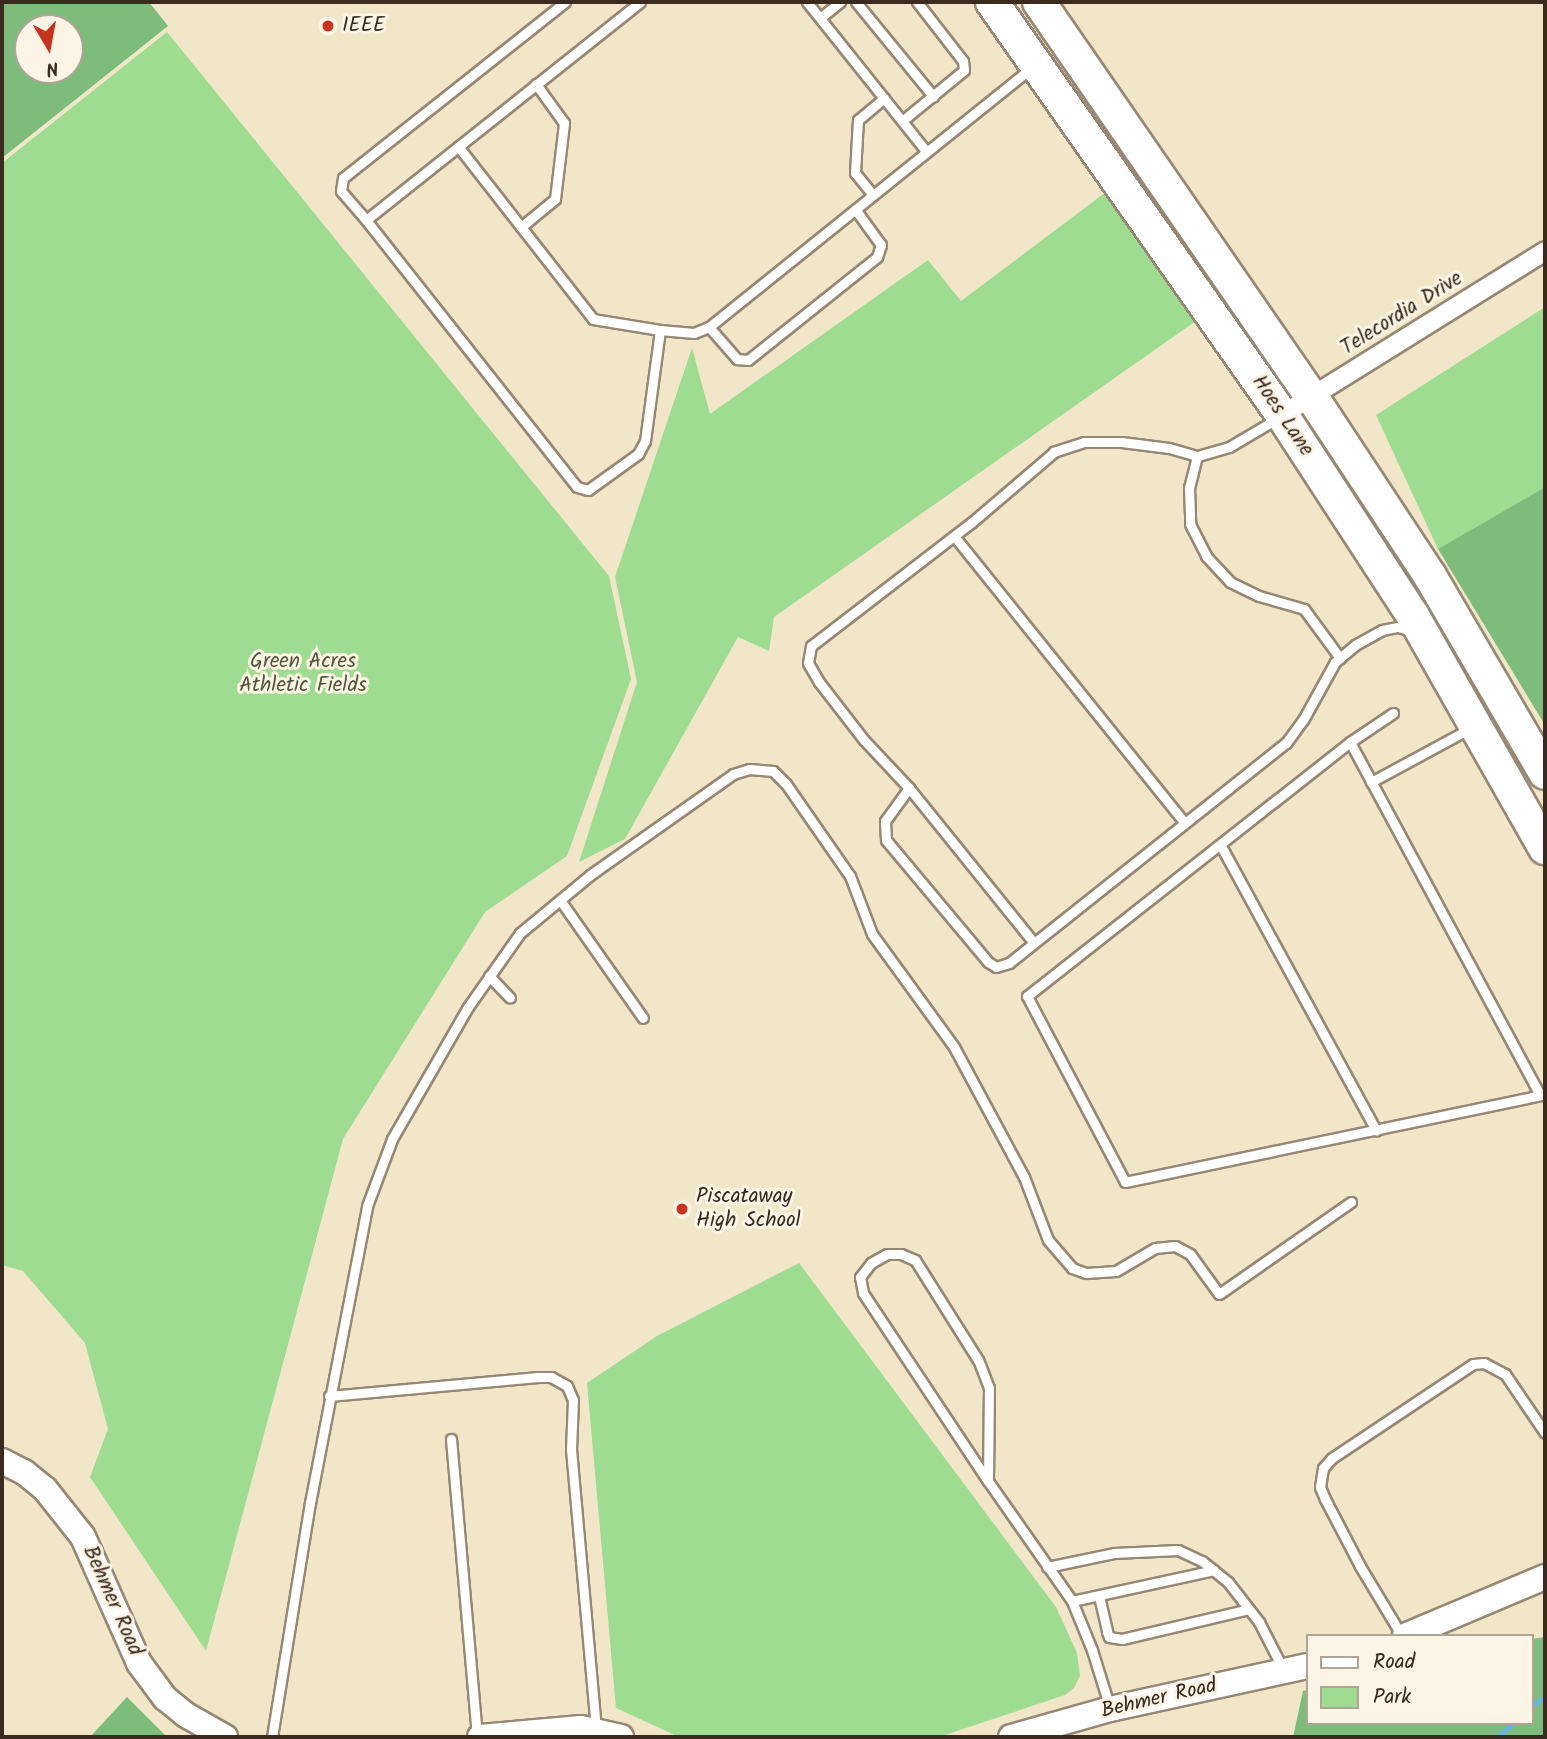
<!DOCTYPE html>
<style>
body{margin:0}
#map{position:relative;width:1547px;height:1739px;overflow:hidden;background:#f2e6c9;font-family:Kalam,sans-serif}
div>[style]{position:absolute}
.green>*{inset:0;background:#9ddc91}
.forest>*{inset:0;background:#7ebc7b}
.stream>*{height:5px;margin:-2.5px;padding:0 2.5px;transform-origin:2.5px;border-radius:2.5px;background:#69b5e2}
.roads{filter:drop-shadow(2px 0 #968874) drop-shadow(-2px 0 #968874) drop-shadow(0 2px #968874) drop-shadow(0 -2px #968874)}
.lane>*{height:9px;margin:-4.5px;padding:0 4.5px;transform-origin:4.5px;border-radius:4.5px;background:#fff}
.street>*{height:18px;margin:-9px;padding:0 9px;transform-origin:9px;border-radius:9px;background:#fff}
.secondary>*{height:24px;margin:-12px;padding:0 12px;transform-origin:12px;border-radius:12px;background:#fff}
.highway>*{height:32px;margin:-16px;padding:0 16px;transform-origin:16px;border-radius:16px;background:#fff}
.dots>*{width:19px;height:19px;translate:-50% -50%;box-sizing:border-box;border:4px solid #fcf5e5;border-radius:50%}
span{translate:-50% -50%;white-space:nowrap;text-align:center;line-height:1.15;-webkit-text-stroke:6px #fcf5e5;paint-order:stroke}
.poi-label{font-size:21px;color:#3b2a1e}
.left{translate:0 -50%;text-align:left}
.street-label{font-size:21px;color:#3b2a1e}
.park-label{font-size:21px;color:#54563b}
.frame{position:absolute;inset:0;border:4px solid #3b2a1e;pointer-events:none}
.legend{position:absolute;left:1306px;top:1634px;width:228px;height:91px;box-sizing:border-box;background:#fcf5e5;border:2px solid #afa495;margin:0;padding:9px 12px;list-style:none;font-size:21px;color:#3b2a1e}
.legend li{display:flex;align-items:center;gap:14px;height:35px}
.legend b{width:35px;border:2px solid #afa495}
.north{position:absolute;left:14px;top:14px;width:70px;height:70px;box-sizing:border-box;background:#fcf5e5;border:2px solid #afa495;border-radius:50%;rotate:170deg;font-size:19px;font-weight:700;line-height:28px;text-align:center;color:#3b2a1e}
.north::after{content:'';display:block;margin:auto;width:24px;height:32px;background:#c8321e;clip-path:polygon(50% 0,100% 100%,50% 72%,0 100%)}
</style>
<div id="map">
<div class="green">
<i style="clip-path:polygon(167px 32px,609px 576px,631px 679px,567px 856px,485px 912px,343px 1139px,206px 1651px,90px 1477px,108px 1429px,85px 1343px,23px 1271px,2px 1265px,2px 163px)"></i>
<i style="clip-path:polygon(1114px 186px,1203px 316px,774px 617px,769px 651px,738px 637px,625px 839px,579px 862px,637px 682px,615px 577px,692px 348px,710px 414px,928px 260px,961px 301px)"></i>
<i style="clip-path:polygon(1545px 307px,1545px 487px,1438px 549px,1376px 415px)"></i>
<i style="clip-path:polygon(799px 1263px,1056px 1607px,1077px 1653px,1080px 1676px,1074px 1688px,1065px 1695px,939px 1737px,679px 1737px,616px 1708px,587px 1383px,657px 1336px)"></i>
</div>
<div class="forest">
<i style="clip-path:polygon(evenodd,2px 2px,149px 2px,168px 26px,2px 158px,2px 2px,28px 28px,70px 28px,70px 70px,28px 70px,28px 28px)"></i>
<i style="clip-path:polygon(1545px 487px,1545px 725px,1438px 549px)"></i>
<i style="clip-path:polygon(1545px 1637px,1545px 1737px,1293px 1737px,1303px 1691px,1307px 1690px,1307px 1723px,1531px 1723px,1531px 1639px)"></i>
<i style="clip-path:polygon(127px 1697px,167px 1737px,90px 1737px)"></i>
</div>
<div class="stream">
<i style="left:1531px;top:1706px;width:17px;rotate:-33deg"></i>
<i style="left:1497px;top:1737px;width:21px;rotate:-41deg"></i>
</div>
<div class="roads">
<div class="lane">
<i style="left:565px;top:2px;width:283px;rotate:141.6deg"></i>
<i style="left:343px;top:178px;width:13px;rotate:99deg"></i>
<i style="left:341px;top:191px;width:38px;rotate:49deg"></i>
<i style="left:366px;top:220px;width:350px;rotate:-38.5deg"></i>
<i style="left:807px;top:2px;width:191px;rotate:51.4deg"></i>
<i style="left:856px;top:2px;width:122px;rotate:50.7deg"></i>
<i style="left:820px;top:18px;width:26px;rotate:-39deg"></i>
<i style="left:902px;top:121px;width:80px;rotate:-39.4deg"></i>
<i style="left:964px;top:70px;width:9px;rotate:-96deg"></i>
<i style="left:963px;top:61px;width:75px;rotate:-127.9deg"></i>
<i style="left:873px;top:195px;width:28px;rotate:-129deg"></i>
<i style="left:855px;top:173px;width:53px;rotate:-86.8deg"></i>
<i style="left:858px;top:120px;width:34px;rotate:-40deg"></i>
<i style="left:366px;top:220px;width:340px;rotate:51.7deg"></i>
<i style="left:577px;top:487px;width:11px;rotate:15deg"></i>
<i style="left:588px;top:490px;width:62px;rotate:-35.8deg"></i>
<i style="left:638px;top:454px;width:15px;rotate:-62deg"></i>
<i style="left:645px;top:441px;width:112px;rotate:-82.3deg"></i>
<i style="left:660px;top:330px;width:68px;rotate:-170.7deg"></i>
<i style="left:593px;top:319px;width:219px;rotate:-128deg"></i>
<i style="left:521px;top:227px;width:44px;rotate:-39.5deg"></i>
<i style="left:555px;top:199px;width:77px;rotate:-83.2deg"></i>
<i style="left:564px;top:123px;width:48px;rotate:-125.7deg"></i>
<i style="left:709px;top:327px;width:43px;rotate:48.8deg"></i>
<i style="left:737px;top:359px;width:11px;rotate:5deg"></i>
<i style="left:748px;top:360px;width:165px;rotate:-38.6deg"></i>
<i style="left:877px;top:257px;width:13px;rotate:-72deg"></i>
<i style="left:881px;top:245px;width:44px;rotate:-125.8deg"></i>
<i style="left:660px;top:330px;width:34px;rotate:5deg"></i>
<i style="left:694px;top:333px;width:16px;rotate:-22deg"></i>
<i style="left:709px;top:327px;width:413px;rotate:-38.8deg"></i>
<i style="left:1278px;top:418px;width:57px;rotate:149.4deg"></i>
<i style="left:1229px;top:447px;width:33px;rotate:164deg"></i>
<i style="left:1197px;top:456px;width:29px;rotate:-164deg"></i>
<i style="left:1169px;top:448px;width:48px;rotate:-172.9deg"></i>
<i style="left:1121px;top:442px;width:37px;rotate:180deg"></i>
<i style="left:1084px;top:442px;width:32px;rotate:162deg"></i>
<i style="left:1054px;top:452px;width:108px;rotate:139.5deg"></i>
<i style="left:972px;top:522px;width:203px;rotate:142.4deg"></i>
<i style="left:811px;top:646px;width:17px;rotate:100deg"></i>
<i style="left:808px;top:663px;width:22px;rotate:60deg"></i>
<i style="left:819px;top:682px;width:73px;rotate:52.2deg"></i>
<i style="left:864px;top:740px;width:66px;rotate:46.8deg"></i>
<i style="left:909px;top:788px;width:41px;rotate:126deg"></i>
<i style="left:885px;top:821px;width:19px;rotate:87deg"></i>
<i style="left:886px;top:840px;width:159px;rotate:50.1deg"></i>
<i style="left:988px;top:962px;width:9px;rotate:32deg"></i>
<i style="left:996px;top:967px;width:14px;rotate:-17deg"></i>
<i style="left:1009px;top:963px;width:354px;rotate:-38.5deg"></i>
<i style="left:1286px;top:743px;width:29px;rotate:-54deg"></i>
<i style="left:1303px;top:720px;width:66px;rotate:-61.1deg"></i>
<i style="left:1335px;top:662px;width:26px;rotate:-40deg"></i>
<i style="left:1355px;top:645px;width:31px;rotate:-29deg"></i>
<i style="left:1382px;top:630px;width:16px;rotate:-11deg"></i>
<i style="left:1398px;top:627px;width:15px;rotate:16deg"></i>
<i style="left:1197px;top:456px;width:32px;rotate:104deg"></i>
<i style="left:1189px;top:487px;width:37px;rotate:88deg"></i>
<i style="left:1190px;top:524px;width:36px;rotate:63deg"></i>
<i style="left:1206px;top:556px;width:35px;rotate:47deg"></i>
<i style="left:1230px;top:582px;width:32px;rotate:26deg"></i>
<i style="left:1259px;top:596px;width:47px;rotate:16.1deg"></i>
<i style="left:1304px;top:609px;width:61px;rotate:53.7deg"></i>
<i style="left:954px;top:536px;width:368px;rotate:51.2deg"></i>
<i style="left:1350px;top:742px;width:52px;rotate:-34deg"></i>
<i style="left:1371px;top:782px;width:114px;rotate:-28.4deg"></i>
<i style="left:909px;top:788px;width:199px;rotate:51.1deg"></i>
<i style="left:1221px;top:846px;width:324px;rotate:61.4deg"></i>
<i style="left:560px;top:900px;width:144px;rotate:54.9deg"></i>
<i style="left:489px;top:976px;width:30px;rotate:46deg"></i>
<i style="left:1540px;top:1095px;width:401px;rotate:-118.3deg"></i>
<i style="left:1350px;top:742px;width:411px;rotate:141.8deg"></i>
<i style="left:1027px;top:996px;width:210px;rotate:62.2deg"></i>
<i style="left:1125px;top:1182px;width:429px;rotate:-11.8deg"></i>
<i style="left:329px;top:1396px;width:210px;rotate:-5.2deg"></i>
<i style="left:538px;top:1377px;width:13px"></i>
<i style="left:551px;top:1377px;width:18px;rotate:29deg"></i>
<i style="left:567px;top:1386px;width:15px;rotate:67deg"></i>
<i style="left:573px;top:1400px;width:49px;rotate:92.3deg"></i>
<i style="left:571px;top:1449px;width:280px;rotate:84.9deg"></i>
<i style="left:451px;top:1439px;width:298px;rotate:85deg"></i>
<i style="left:988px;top:1481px;width:93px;rotate:-89.4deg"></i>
<i style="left:989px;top:1388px;width:30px;rotate:-111deg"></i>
<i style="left:978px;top:1360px;width:118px;rotate:-122.2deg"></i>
<i style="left:915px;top:1260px;width:15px;rotate:-157deg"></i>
<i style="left:901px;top:1254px;width:14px;rotate:180deg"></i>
<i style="left:887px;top:1254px;width:18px;rotate:151deg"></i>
<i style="left:871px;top:1263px;width:18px;rotate:128deg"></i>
<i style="left:860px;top:1277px;width:16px;rotate:79deg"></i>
<i style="left:863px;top:1293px;width:226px;rotate:56.4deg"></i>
<i style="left:988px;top:1481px;width:146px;rotate:55deg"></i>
<i style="left:1072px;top:1601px;width:53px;rotate:67.8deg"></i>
<i style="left:1092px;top:1650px;width:61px;rotate:72.8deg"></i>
<i style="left:1047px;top:1567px;width:68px;rotate:-11.8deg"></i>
<i style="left:1114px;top:1553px;width:64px;rotate:-2.7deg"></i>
<i style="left:1178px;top:1550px;width:26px;rotate:25deg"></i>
<i style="left:1202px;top:1561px;width:33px;rotate:39deg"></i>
<i style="left:1228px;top:1582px;width:51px;rotate:52.2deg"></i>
<i style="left:1259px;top:1622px;width:53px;rotate:62.9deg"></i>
<i style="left:1099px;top:1596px;width:37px;rotate:77deg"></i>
<i style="left:1107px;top:1632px;width:5px;rotate:68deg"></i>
<i style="left:1109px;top:1637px;width:13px;rotate:9deg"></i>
<i style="left:1122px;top:1639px;width:130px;rotate:-13.3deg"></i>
<i style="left:1072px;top:1601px;width:145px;rotate:-12.3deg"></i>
<i style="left:1402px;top:1636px;width:82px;rotate:-121deg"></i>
<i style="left:1360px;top:1566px;width:76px;rotate:-117.6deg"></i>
<i style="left:1325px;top:1499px;width:13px;rotate:-113deg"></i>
<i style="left:1320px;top:1487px;width:19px;rotate:-81deg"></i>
<i style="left:1323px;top:1468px;width:13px;rotate:-48deg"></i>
<i style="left:1332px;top:1458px;width:169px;rotate:-33.7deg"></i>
<i style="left:1473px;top:1364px;width:11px;rotate:-5deg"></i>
<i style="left:1484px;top:1363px;width:24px;rotate:28deg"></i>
<i style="left:1505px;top:1374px;width:71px;rotate:55.9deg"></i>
<i style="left:272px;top:1737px;width:237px;rotate:-80.8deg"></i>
<i style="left:310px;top:1503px;width:302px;rotate:-79.1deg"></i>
<i style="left:367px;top:1206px;width:72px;rotate:-69.5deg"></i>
<i style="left:392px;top:1139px;width:152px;rotate:-60.1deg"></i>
<i style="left:468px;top:1007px;width:90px;rotate:-54.9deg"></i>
<i style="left:520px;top:933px;width:91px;rotate:-39.6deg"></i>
<i style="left:590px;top:875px;width:175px;rotate:-35.2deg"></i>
<i style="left:733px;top:774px;width:17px;rotate:-17deg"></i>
<i style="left:749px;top:769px;width:24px;rotate:5deg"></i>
<i style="left:773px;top:771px;width:18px;rotate:45deg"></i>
<i style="left:786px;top:784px;width:112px;rotate:55.2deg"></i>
<i style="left:850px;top:876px;width:62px;rotate:69.2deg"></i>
<i style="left:872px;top:934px;width:140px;rotate:54deg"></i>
<i style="left:954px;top:1047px;width:148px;rotate:61.7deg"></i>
<i style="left:1024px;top:1177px;width:67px;rotate:69.1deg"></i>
<i style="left:1048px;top:1240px;width:37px;rotate:49deg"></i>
<i style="left:1072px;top:1268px;width:15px;rotate:20deg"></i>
<i style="left:1086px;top:1273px;width:30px;rotate:-4deg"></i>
<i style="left:1116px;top:1271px;width:45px;rotate:-30.5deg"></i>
<i style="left:1155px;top:1248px;width:20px;rotate:-6deg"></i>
<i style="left:1175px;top:1246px;width:17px;rotate:28deg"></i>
<i style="left:1190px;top:1254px;width:49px;rotate:54.1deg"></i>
<i style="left:1219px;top:1294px;width:161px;rotate:-34.9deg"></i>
</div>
<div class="street">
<i style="left:1282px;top:415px;width:310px;rotate:-31.9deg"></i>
</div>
<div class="secondary">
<i style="left:2px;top:1461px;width:25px;rotate:27deg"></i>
<i style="left:24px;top:1472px;width:27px;rotate:39deg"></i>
<i style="left:45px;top:1489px;width:61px;rotate:51.6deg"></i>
<i style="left:83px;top:1537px;width:138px;rotate:66deg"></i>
<i style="left:139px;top:1663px;width:44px;rotate:53.4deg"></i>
<i style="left:165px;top:1698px;width:27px;rotate:39deg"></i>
<i style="left:186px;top:1715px;width:45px;rotate:29.4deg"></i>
<i style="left:1405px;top:1636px;width:152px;rotate:-22.9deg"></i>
<i style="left:480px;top:1737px;width:101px;rotate:-5.1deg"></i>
<i style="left:581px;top:1728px;width:41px;rotate:12.7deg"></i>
<i style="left:1011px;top:1737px;width:103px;rotate:-15.8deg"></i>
<i style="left:1110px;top:1709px;width:202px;rotate:-12.3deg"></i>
</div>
<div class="highway">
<i style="left:992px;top:2px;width:505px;rotate:54.92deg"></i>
<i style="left:1282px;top:415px;width:240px;rotate:56.9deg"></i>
<i style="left:1413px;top:616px;width:267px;rotate:60.4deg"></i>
<i style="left:1039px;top:2px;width:480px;rotate:55.4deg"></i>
<i style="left:1312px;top:397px;width:214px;rotate:56.6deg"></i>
<i style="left:1430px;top:576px;width:228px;rotate:59.7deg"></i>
</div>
</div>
<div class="dots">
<i style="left:328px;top:26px;background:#c8321e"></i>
<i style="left:682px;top:1209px;background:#c8321e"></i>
</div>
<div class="poi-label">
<span class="left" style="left:342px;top:26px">IEEE</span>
<span class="left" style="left:696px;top:1209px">Piscataway<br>High School</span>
</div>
<div class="street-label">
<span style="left:1402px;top:314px;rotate:-32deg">Telecordia Drive</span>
<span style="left:1282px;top:416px;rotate:56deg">Hoes Lane</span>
<span style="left:112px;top:1601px;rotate:66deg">Behmer Road</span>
<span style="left:1159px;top:1699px;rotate:-13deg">Behmer Road</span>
</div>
<div class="park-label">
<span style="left:303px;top:674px">Green Acres<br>Athletic Fields</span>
</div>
<div class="frame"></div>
<ul class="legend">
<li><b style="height:9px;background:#fff"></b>Road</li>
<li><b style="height:19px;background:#9ddc91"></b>Park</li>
</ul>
<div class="north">N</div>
</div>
